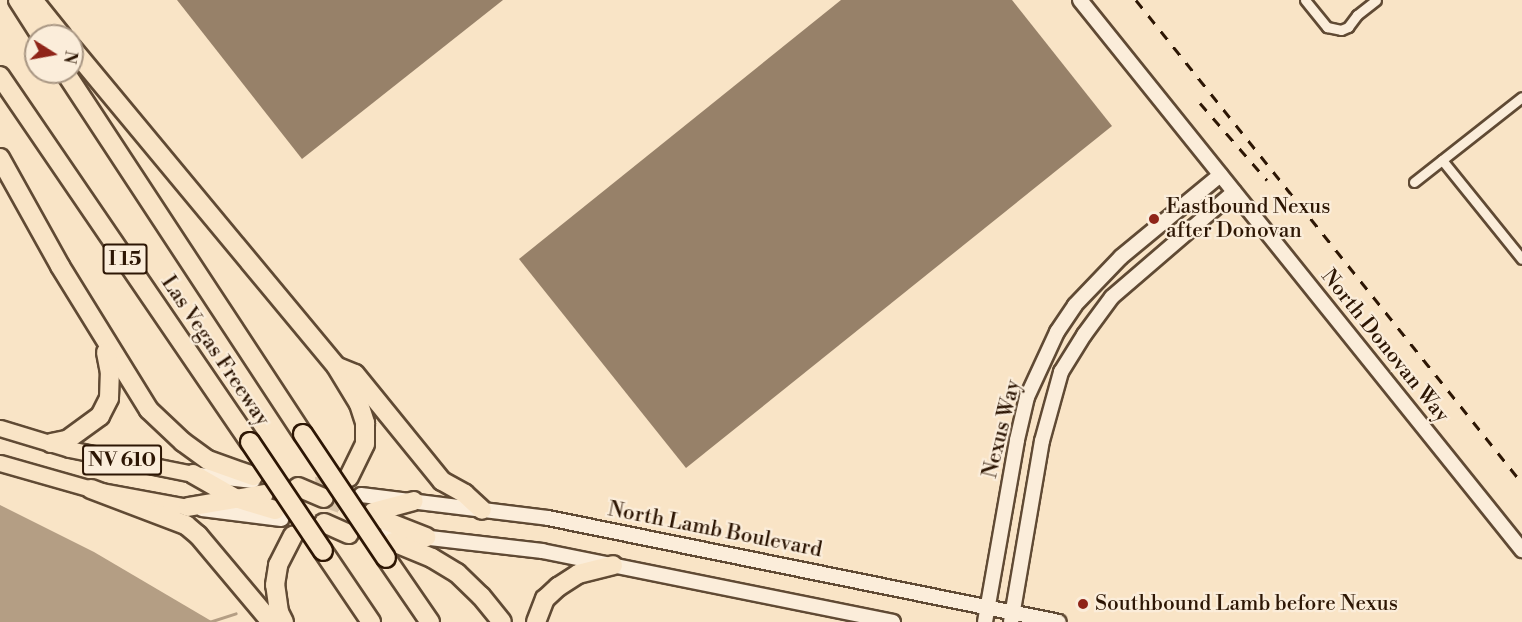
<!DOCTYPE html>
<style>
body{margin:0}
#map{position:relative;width:1522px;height:622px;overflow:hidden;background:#f9e4c6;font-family:"Libre Bodoni",serif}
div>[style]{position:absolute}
.water>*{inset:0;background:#b49e84}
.stream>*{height:3px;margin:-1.5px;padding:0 1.5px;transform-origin:1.5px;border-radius:1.5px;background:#b49e84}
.building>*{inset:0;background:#978169}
.highway-tunnel>*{height:18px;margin-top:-9px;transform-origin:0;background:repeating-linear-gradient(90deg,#dac5a9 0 18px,transparent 0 27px)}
.roads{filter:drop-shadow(2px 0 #604a34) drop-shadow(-2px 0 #604a34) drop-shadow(0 2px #604a34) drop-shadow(0 -2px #604a34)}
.street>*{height:9px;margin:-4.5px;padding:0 4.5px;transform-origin:4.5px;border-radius:4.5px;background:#fbedda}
.secondary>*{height:14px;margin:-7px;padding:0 7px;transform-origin:7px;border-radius:7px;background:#fbedda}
.primary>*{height:15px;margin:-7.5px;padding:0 7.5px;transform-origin:7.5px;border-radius:7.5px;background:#f9e4c6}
.highway>*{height:18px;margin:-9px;padding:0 9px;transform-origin:9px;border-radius:9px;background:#f9e4c6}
.rail>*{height:3px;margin-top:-1.5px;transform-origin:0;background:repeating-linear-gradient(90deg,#2d1604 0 10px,transparent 0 20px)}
.bridges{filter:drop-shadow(2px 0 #2d1604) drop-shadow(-2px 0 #2d1604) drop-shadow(0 2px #2d1604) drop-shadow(0 -2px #2d1604)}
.highway-bridge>*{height:18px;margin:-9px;padding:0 9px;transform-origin:9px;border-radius:9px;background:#f9e4c6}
.dots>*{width:16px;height:16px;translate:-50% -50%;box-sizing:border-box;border:3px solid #fbedda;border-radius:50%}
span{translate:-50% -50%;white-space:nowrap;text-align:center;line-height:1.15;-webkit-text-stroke:4.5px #fbedda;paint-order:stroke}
.shield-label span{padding:2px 4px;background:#fbedda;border:2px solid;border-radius:4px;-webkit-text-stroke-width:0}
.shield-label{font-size:20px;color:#2d1604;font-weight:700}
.poi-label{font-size:21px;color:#2d1604}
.left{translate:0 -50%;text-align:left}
.street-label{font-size:21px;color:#2d1604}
.north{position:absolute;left:24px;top:24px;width:60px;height:60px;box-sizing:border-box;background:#fbedda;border:2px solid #a99784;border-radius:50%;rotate:101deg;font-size:16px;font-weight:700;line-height:24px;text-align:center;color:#2d1604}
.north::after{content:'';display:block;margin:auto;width:21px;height:27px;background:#8f2418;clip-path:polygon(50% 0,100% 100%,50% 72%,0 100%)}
</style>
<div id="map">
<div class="water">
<i style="clip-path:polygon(0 505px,94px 552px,213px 622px,0 622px)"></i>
</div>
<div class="stream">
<i style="left:209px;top:622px;width:28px;rotate:-18deg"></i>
</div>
<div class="building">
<i style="clip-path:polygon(177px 0,503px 0,302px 159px)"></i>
<i style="clip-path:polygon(841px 0,1012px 0,1112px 126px,686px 468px,519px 259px)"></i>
</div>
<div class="highway-tunnel">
<i style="left:316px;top:486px;width:26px;rotate:-7deg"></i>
<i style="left:342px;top:483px;width:8px;rotate:-40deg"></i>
<i style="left:324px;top:498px;width:40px;rotate:20.2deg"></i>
</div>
<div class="roads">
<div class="street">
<i style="left:1305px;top:0;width:35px;rotate:51deg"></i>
<i style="left:1327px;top:27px;width:14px;rotate:12deg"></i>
<i style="left:1341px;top:30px;width:8px;rotate:-23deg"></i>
<i style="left:1348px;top:27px;width:15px;rotate:-53deg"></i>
<i style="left:1357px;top:15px;width:24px;rotate:-38deg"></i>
<i style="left:1442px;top:160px;width:127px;rotate:51.1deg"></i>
<i style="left:1414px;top:182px;width:137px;rotate:-38.2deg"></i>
</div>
<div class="secondary">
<i style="left:1080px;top:0;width:706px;rotate:51.21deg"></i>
<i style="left:200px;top:475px;width:53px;rotate:6.5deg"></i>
<i style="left:361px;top:495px;width:188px;rotate:7deg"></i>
<i style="left:548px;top:518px;width:521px;rotate:11.5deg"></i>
<i style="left:202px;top:509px;width:80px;rotate:7.2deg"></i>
<i style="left:387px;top:533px;width:156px;rotate:6.6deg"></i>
<i style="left:542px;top:551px;width:358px;rotate:11.4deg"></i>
<i style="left:985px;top:622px;width:185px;rotate:-80deg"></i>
<i style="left:1017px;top:440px;width:44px;rotate:-76.9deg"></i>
<i style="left:1027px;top:397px;width:72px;rotate:-65.2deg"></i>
<i style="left:1057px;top:332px;width:32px;rotate:-56deg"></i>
<i style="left:1075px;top:305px;width:66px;rotate:-46.2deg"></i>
<i style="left:1121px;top:257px;width:129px;rotate:-39.6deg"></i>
<i style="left:1011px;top:622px;width:184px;rotate:-80.3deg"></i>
<i style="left:1042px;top:441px;width:72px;rotate:-74.6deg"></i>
<i style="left:1061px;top:372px;width:44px;rotate:-58.1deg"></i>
<i style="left:1084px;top:335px;width:47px;rotate:-53.6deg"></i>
<i style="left:1112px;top:297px;width:161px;rotate:-40.7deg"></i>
</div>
<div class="primary">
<i style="left:0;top:428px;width:72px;rotate:16.9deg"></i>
<i style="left:69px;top:449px;width:126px;rotate:11.4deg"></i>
<i style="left:0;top:463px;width:95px;rotate:15.9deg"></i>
<i style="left:91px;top:489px;width:99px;rotate:10.5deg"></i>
</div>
<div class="highway">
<i style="left:18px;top:0;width:43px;rotate:57.4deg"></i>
<i style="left:33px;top:0;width:46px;rotate:51.1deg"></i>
<i style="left:72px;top:48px;width:413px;rotate:50.3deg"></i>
<i style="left:336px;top:366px;width:44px;rotate:58.8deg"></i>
<i style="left:359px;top:404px;width:20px;rotate:72deg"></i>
<i style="left:365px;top:423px;width:21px;rotate:90deg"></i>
<i style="left:365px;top:444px;width:37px;rotate:116deg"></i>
<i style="left:65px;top:72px;width:433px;rotate:56.7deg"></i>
<i style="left:0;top:76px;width:443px;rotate:55.7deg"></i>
<i style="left:0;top:158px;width:124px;rotate:60.9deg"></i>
<i style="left:60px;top:266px;width:169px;rotate:58.3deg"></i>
<i style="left:149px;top:410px;width:47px;rotate:43.3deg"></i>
<i style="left:183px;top:442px;width:31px;rotate:36deg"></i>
<i style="left:208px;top:460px;width:48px;rotate:19.6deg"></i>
<i style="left:338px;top:367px;width:18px;rotate:22deg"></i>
<i style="left:355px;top:374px;width:138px;rotate:50.9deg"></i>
<i style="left:442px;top:481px;width:26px;rotate:29deg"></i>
<i style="left:465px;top:494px;width:23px;rotate:43deg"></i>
<i style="left:51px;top:443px;width:16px;rotate:-11deg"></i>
<i style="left:67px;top:440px;width:41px;rotate:-36deg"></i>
<i style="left:100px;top:416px;width:20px;rotate:-63deg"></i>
<i style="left:109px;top:398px;width:25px;rotate:-88deg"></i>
<i style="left:110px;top:373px;width:21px;rotate:-101deg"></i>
<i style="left:193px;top:474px;width:48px;rotate:29.7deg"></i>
<i style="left:235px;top:498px;width:42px;rotate:16.7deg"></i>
<i style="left:298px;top:487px;width:28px;rotate:23deg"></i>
<i style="left:91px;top:489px;width:102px;rotate:20.8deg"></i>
<i style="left:186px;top:525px;width:16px;rotate:40deg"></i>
<i style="left:198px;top:535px;width:114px;rotate:50deg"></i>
<i style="left:188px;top:507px;width:77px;rotate:-9.7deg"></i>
<i style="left:373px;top:512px;width:42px;rotate:-15deg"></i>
<i style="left:378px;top:518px;width:52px;rotate:21.6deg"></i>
<i style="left:324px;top:523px;width:27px;rotate:24deg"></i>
<i style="left:393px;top:542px;width:42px;rotate:22.3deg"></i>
<i style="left:432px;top:558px;width:29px;rotate:31deg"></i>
<i style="left:457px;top:573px;width:33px;rotate:44deg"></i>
<i style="left:481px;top:596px;width:33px;rotate:51deg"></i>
<i style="left:323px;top:551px;width:86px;rotate:55.9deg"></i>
<i style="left:386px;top:558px;width:78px;rotate:55.5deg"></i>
<i style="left:284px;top:622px;width:11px;rotate:-117deg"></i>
<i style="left:279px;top:612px;width:27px;rotate:-98deg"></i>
<i style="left:275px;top:585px;width:20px;rotate:-81deg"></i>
<i style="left:278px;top:565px;width:33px;rotate:-63deg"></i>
<i style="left:536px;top:622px;width:25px;rotate:-69deg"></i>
<i style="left:545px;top:599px;width:18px;rotate:-43deg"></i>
<i style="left:558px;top:587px;width:24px;rotate:-33deg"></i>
<i style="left:578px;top:574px;width:36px;rotate:-14deg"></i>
</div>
</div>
<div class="rail">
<i style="left:1136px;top:0;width:618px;rotate:51.37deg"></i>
<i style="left:1200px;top:103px;width:102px;rotate:49deg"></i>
</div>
<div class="bridges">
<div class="highway-bridge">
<i style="left:303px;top:434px;width:149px;rotate:56.2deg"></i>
<i style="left:250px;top:442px;width:131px;rotate:56.2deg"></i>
</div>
</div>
<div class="dots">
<i style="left:1154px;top:219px;background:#8f2418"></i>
<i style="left:1083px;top:604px;background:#8f2418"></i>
</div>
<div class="shield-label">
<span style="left:125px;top:259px">I 15</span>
<span style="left:122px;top:460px">NV 610</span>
</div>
<div class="poi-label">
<span class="left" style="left:1166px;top:219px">Eastbound Nexus<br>after Donovan</span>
<span class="left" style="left:1095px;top:604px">Southbound Lamb before Nexus</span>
</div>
<div class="street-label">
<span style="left:1385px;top:346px;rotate:51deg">North Donovan Way</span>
<span style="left:215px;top:351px;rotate:56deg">Las Vegas Freeway</span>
<span style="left:1002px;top:429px;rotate:-76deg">Nexus Way</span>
<span style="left:715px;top:530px;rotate:11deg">North Lamb Boulevard</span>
</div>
<div class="north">N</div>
</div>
